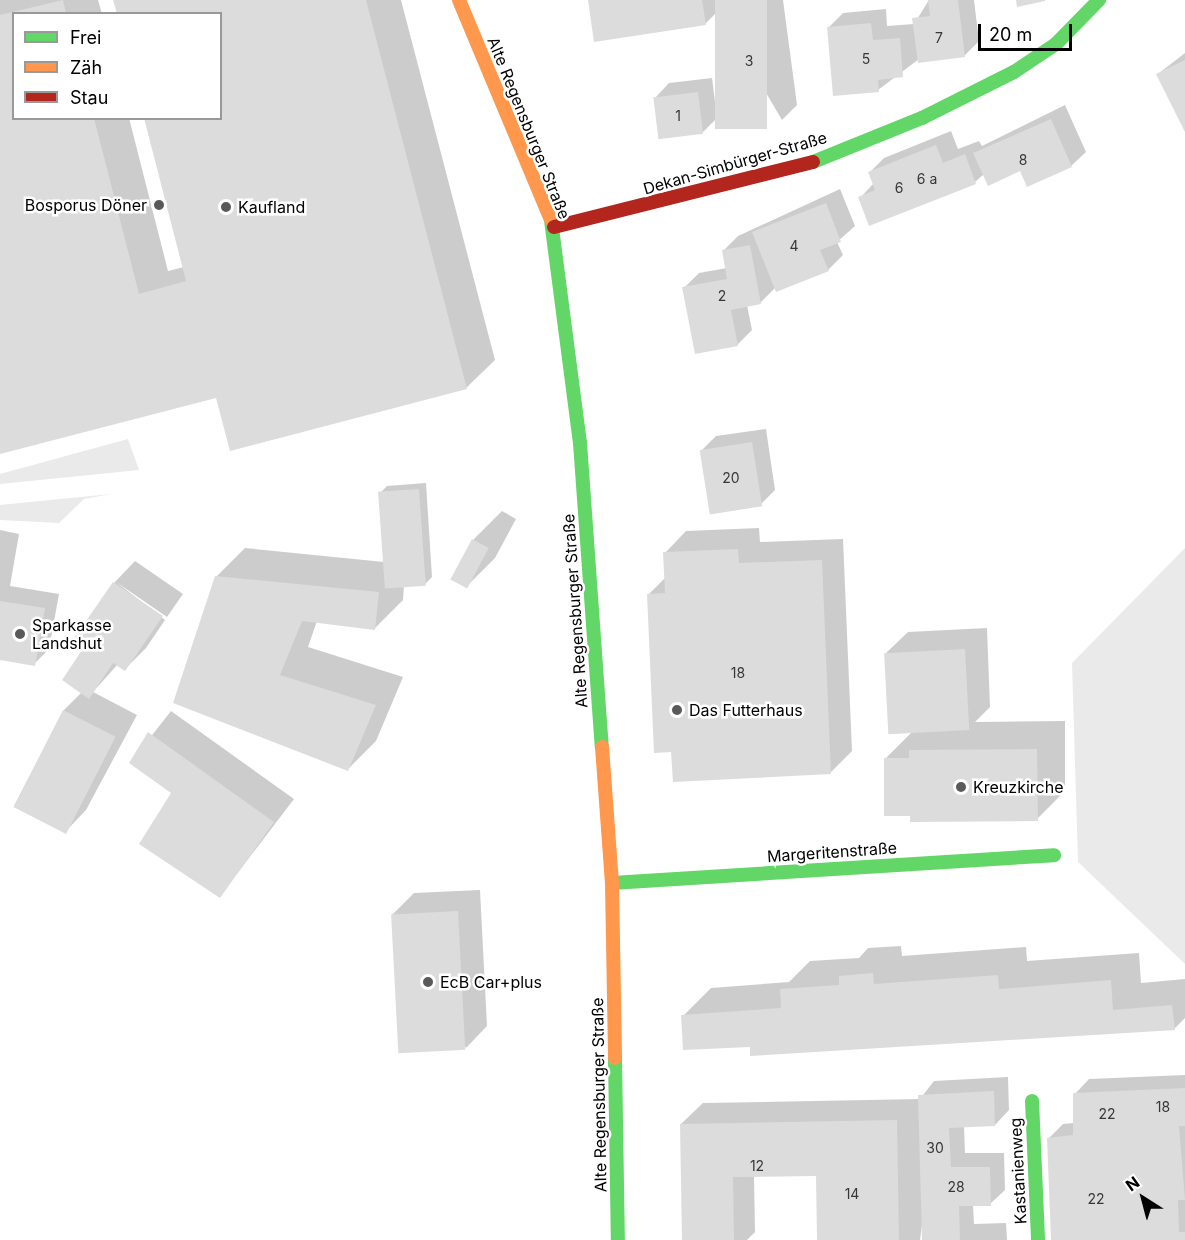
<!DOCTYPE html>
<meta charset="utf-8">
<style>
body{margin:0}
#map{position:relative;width:1185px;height:1240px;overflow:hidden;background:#fff;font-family:Inter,sans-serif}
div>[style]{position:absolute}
.green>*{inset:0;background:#eaeaea}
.shadow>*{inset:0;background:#0003}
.building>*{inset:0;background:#dcdcdc;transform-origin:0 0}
.fast>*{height:14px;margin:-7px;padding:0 7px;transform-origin:7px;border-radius:7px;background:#63d668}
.slow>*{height:14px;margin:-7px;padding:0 7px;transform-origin:7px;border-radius:7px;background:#ff974d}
.jam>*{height:14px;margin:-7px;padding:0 7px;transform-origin:7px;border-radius:7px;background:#b3261e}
.dots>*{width:16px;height:16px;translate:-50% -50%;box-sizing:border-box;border:3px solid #fff;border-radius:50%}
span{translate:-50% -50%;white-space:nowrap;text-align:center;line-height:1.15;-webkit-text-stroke:5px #fff;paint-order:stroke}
.number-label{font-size:14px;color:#373737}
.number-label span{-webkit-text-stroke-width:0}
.street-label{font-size:16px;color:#000}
.poi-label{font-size:16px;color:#000}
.right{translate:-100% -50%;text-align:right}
.left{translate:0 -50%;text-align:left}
.legend{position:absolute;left:12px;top:12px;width:210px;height:108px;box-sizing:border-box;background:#fff;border:2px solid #999;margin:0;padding:8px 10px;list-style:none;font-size:18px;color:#000}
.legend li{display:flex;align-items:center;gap:12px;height:30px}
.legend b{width:30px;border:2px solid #999}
.north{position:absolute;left:1113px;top:1168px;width:60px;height:60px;-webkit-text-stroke:4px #fff;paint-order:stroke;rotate:324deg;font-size:16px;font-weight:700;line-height:24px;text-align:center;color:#000}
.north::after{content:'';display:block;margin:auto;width:21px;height:27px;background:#000;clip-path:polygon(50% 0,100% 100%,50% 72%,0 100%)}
.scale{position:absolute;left:978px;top:24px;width:94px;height:27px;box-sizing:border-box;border:3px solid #000;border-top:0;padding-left:8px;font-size:18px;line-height:21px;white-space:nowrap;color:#000;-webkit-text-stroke:4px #fff;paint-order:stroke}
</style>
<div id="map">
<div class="green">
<i style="clip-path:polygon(128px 439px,139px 470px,0 484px,0 474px)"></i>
<i style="clip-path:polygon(111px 494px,84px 499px,59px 523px,0 520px,0 505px)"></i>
<i style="clip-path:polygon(1185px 548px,1185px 964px,1078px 862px,1072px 663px)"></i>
</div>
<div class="shadow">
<i style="clip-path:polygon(0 0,98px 0,102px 14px,14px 14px,14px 118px,129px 118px,168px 271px,184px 267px,220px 118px,220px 14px,115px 0,401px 0,495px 360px,466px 388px,217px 395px,0 453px)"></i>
<i style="clip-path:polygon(589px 0,783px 0,797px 105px,782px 120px,718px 11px,705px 24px)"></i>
<i style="clip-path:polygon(929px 0,974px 0,979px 41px,965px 55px,919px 59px,878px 90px,829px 27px,843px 13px,886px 9px,887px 26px,914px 24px)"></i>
<i style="clip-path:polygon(1185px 53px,1185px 128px,1158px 74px)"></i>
<i style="clip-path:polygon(712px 78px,717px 118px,702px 133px,655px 98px,669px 83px)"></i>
<i style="clip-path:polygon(1065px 105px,1086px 152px,1071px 166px,984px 174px,975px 182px,870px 224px,860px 198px,874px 183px,870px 172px,884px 158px,951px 131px,958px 149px,979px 141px,982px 146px)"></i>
<i style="clip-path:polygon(840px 189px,855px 226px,837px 242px,843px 255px,828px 270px,776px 287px,760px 303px,747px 305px,752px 330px,737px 345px,684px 288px,699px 273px,727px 268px,723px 251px,738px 236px)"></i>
<i style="clip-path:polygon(766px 429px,775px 490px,761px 504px,701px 451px,716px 436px)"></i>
<i style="clip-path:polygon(426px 483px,432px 577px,425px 584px,404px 586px,403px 600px,375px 628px,317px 621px,308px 647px,403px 677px,376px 741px,348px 769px,175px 703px,217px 576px,245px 548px,384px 562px,380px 493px,387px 486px)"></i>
<i style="clip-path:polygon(502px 511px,516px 519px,495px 558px,467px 586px,452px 578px,474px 539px)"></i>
<i style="clip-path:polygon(759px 528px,760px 542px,843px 539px,852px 751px,830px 773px,673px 751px,648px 595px,666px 577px,665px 553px,686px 531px)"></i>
<i style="clip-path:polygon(0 530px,19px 534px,10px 586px,59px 594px,49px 649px,34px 664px,0 658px)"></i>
<i style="clip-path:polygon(135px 561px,183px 594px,167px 617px,116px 582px,165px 620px,146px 648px,125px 669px,118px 664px,93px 692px,137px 715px,86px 810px,65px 832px,14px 806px,64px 710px,82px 692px,89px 644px,114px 583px)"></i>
<i style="clip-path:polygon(987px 628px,990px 707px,975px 722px,1065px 721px,1065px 791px,1037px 819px,911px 814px,885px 759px,913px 731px,886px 653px,908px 632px)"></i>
<i style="clip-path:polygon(171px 711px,294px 799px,220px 896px,173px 793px,131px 762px)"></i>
<i style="clip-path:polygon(480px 890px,487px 1026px,466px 1048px,392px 915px,414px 893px)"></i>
<i style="clip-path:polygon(901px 946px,902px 956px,1026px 947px,1027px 961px,1139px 953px,1141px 983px,1185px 979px,1185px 1018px,1174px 1029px,752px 1045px,683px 1016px,711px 988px,789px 982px,810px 961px,859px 958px,868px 948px)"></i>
<i style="clip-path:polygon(1185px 1075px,1185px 1240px,1048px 1139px,1063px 1124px,1074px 1123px,1075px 1094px,1089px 1079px)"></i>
<i style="clip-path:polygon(1008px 1077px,1009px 1110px,995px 1125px,964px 1126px,965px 1153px,1004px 1153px,1005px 1190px,990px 1204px,973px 1205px,974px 1224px,1006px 1223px,1007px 1240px,923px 1240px,923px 1217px,920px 1240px,819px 1240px,818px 1174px,754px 1175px,755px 1232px,747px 1240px,683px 1240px,681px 1124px,703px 1103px,920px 1099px,934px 1081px)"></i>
</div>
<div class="building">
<i style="clip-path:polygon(63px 0,66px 14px,14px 14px,14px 118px,94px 118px,139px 294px,186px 281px,144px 118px,220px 118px,220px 14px,117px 14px,113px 0,366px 0,467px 389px,230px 451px,216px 398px,0 454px,0 15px)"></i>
<i style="clip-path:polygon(588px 0,702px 0,706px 25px,594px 42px)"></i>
<i style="left:715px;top:0;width:52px;height:129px"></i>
<i style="clip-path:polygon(928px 0,958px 0,965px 57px,918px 63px,912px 18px,930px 16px)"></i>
<i style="clip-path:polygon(1016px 0,1045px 0,1045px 1px,1017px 7px)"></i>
<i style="clip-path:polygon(871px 23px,873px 40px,900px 38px,903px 77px,878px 80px,879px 92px,833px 96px,827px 27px)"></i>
<i style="clip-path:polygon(1185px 60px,1185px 132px,1156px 74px)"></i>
<i style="left:698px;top:92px;width:42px;height:45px;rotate:83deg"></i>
<i style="clip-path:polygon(1051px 119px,1072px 167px,1027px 187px,1020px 171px,988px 186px,973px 153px)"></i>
<i style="clip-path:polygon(936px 145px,943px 163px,965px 154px,976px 184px,869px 226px,858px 197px,875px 190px,868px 172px)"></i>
<i style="clip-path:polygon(826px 203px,841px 242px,820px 250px,829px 271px,776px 292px,752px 232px)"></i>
<i style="clip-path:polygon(750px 245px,761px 304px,731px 310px,738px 346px,695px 354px,682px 287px,727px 279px,722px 250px)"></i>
<i style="left:752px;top:442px;width:65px;height:53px;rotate:81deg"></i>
<i style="left:419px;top:489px;width:97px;height:41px;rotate:86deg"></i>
<i style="left:472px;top:539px;width:19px;height:46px;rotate:28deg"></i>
<i style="clip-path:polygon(738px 549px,739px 563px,822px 560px,831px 774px,673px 782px,671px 752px,654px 753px,647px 594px,665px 593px,663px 552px)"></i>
<i style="clip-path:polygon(215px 576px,379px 592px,375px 630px,302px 621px,280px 675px,376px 705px,348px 771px,173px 703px)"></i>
<i style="clip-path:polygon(113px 582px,163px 616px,125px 671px,113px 663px,89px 699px,62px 680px,86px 644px,75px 637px)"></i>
<i style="clip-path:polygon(0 601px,45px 608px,35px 666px,0 660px)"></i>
<i style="left:965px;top:649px;width:81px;height:81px;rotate:87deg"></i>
<i style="left:63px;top:710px;width:59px;height:109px;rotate:27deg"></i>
<i style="clip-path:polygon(148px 732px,274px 822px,220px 898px,139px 844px,171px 793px,129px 763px)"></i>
<i style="clip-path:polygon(1037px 749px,1038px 821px,910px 822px,910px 816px,884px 816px,884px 758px,909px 758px,909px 750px)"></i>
<i style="left:458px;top:911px;width:139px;height:67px;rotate:87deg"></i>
<i style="clip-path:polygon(873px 973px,874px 984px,998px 975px,999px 989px,1111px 980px,1113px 1010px,1172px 1005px,1175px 1030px,750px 1056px,750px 1047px,683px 1050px,681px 1015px,781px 1008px,780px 989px,839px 985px,839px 976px)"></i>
<i style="clip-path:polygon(1185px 1088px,1185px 1126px,1179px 1126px,1185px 1200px,1178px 1200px,1179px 1232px,1185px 1232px,1185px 1240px,1051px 1240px,1047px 1138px,1073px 1135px,1073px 1093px)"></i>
<i style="clip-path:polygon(994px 1091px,995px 1126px,949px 1128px,951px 1167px,990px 1167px,991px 1206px,959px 1206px,960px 1240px,922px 1240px,918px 1095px)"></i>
<i style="clip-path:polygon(897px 1120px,899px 1240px,817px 1240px,816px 1176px,733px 1177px,734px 1240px,682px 1240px,680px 1124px)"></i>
</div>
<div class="fast">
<i style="left:813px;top:162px;width:118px;rotate:-22deg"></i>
<i style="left:922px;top:118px;width:103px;rotate:-26.6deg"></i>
<i style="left:1014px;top:72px;width:50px;rotate:-33.7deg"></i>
<i style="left:1056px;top:44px;width:62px;rotate:-45.7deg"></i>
<i style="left:551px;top:220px;width:225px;rotate:82.6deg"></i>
<i style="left:580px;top:443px;width:305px;rotate:85.9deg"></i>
<i style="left:612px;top:883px;width:443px;rotate:-3.6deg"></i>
<i style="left:615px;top:1058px;width:182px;rotate:89.1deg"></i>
<i style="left:1032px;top:1101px;width:139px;rotate:87.5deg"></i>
</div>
<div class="slow">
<i style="left:459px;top:0;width:238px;rotate:67.3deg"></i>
<i style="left:602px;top:747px;width:136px;rotate:85.8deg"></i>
<i style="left:612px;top:883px;width:175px;rotate:89deg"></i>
</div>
<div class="jam">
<i style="left:554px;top:227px;width:267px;rotate:-14.1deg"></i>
</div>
<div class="dots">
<i style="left:159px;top:205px;background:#595959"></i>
<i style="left:226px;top:207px;background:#595959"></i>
<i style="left:20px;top:634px;background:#595959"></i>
<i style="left:677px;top:710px;background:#595959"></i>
<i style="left:961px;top:787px;background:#595959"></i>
<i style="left:428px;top:982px;background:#595959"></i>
</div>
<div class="number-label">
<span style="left:939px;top:38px">7</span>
<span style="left:866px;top:59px">5</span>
<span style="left:749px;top:61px">3</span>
<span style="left:678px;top:116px">1</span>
<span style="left:1023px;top:160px">8</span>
<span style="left:927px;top:179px">6 a</span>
<span style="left:899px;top:188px">6</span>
<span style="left:794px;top:246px">4</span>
<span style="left:722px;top:296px">2</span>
<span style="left:731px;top:478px">20</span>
<span style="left:738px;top:673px">18</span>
<span style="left:1163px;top:1107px">18</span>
<span style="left:1107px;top:1114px">22</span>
<span style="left:935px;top:1148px">30</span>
<span style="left:757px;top:1166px">12</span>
<span style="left:956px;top:1187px">28</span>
<span style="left:852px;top:1194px">14</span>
<span style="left:1096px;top:1199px">22</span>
</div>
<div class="street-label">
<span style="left:529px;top:128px;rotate:68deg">Alte Regensburger Straße</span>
<span style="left:735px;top:163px;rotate:-16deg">Dekan-Simbürger-Straße</span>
<span style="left:575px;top:611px;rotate:-94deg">Alte Regensburger Straße</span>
<span style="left:832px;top:852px;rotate:-4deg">Margeritenstraße</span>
<span style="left:599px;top:1095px;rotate:-91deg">Alte Regensburger Straße</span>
<span style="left:1018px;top:1171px;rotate:-93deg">Kastanienweg</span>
</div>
<div class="poi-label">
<span class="right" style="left:147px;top:205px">Bosporus Döner</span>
<span class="left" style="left:238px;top:207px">Kaufland</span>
<span class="left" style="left:32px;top:634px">Sparkasse<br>Landshut</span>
<span class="left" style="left:689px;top:710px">Das Futterhaus</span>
<span class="left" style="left:973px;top:787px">Kreuzkirche</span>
<span class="left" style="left:440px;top:982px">EcB Car+plus</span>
</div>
<ul class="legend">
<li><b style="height:8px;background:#63d668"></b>Frei</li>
<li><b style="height:8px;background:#ff974d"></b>Zäh</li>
<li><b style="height:8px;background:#b3261e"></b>Stau</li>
</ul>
<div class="north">N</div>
<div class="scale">20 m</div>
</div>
